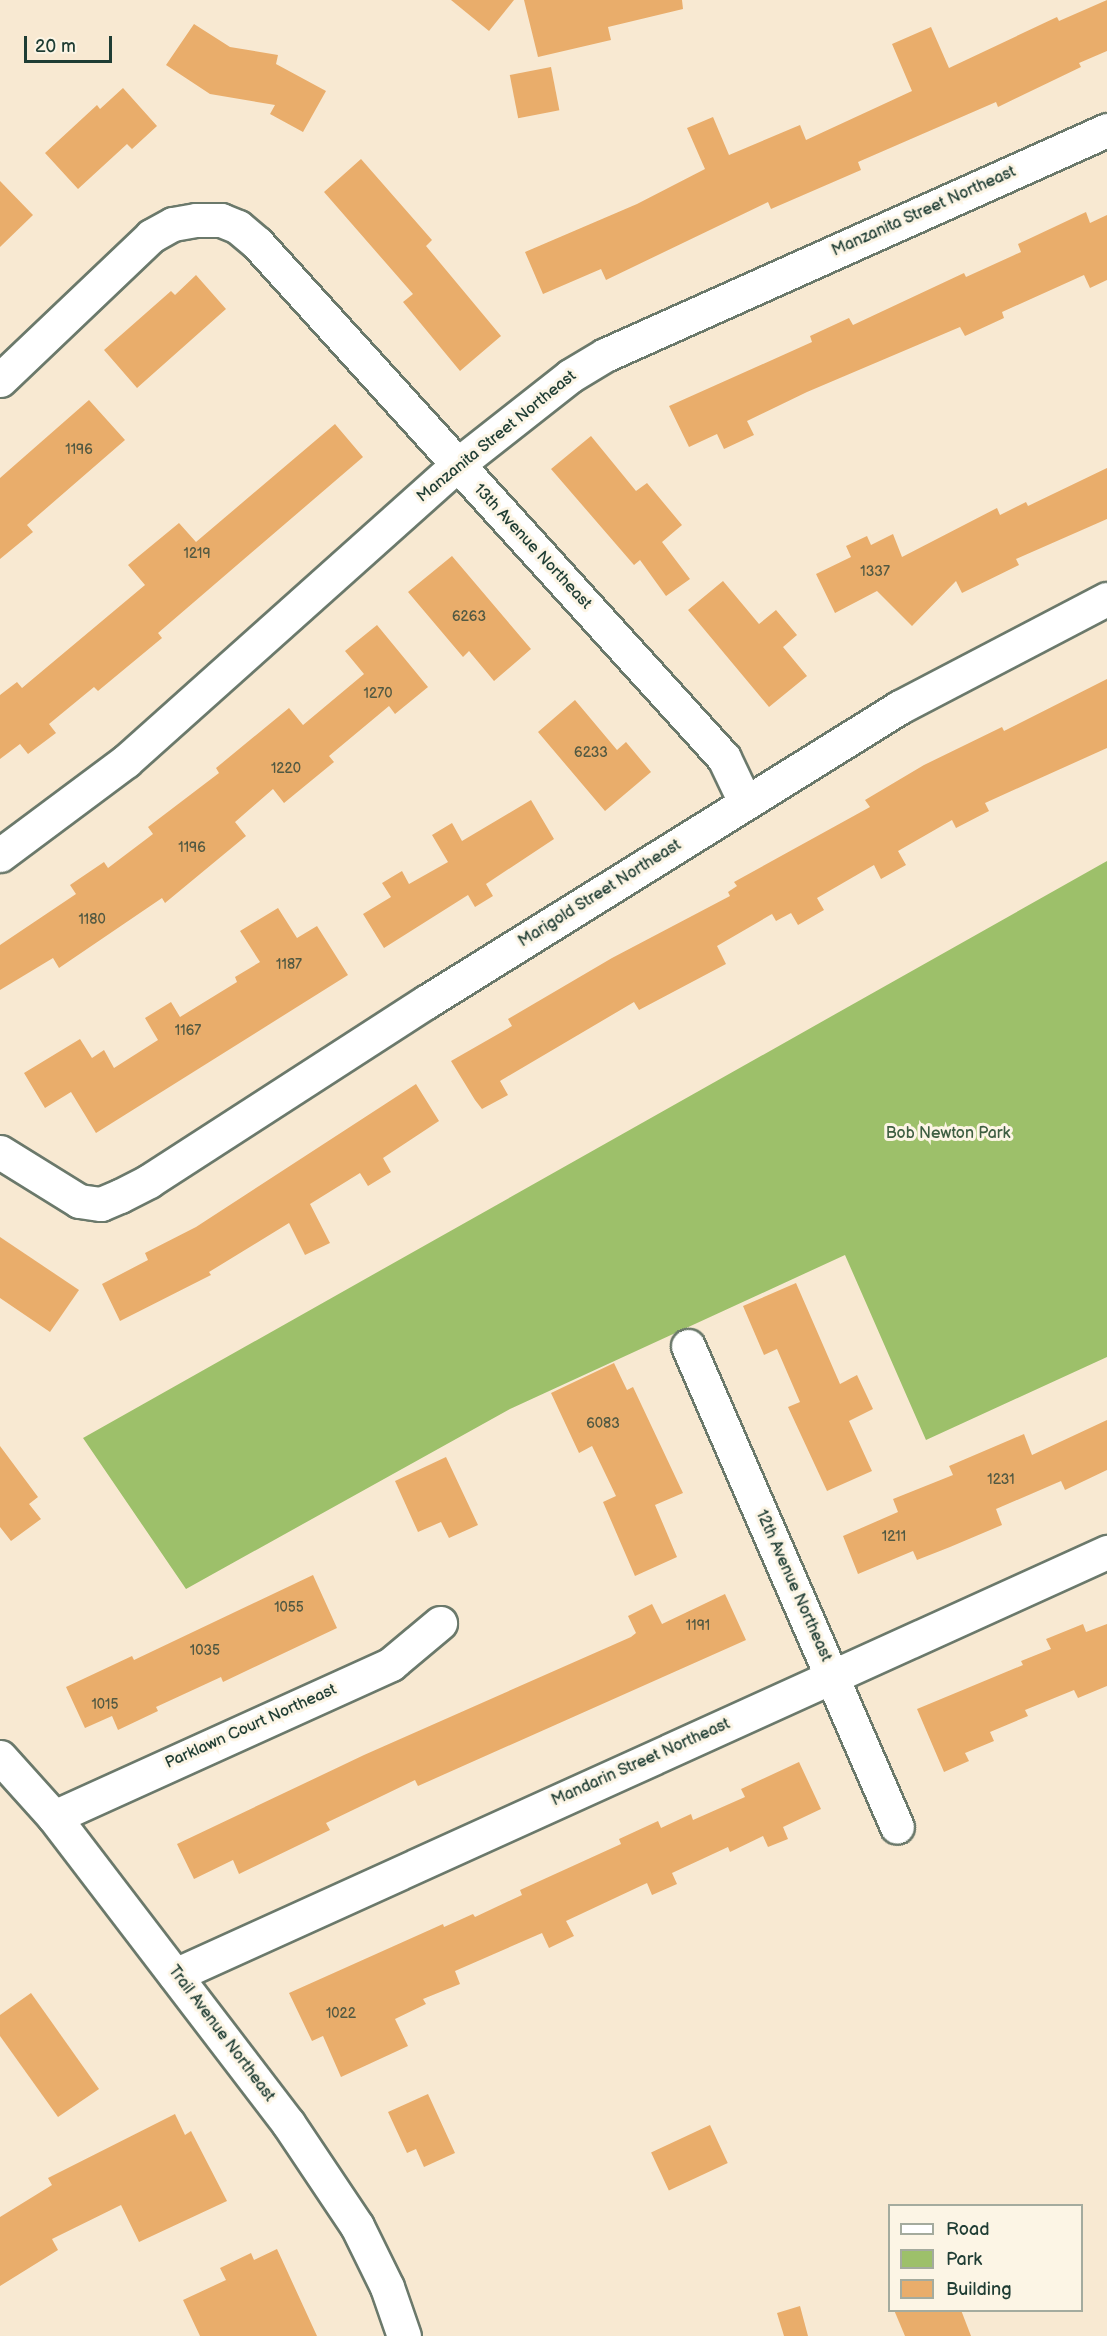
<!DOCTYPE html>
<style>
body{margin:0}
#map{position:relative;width:1107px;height:2336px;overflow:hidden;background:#f8e9d2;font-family:"Balsamiq Sans",sans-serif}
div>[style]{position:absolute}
.green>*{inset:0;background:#9dc06a}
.building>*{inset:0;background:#e9ad6b;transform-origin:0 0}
.roads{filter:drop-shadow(2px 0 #6b796b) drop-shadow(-2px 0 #6b796b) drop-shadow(0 2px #6b796b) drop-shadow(0 -2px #6b796b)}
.minor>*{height:33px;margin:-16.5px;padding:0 16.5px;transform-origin:16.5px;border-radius:16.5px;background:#fff}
.tertiary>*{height:33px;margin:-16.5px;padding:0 16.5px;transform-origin:16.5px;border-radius:16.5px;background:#fff}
span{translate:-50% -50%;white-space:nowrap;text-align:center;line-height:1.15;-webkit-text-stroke:6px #fcf5e5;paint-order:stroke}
.number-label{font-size:14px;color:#525942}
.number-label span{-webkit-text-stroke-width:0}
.street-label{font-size:16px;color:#1f3d34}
.park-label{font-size:16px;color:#3e5e42}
.legend{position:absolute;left:888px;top:2204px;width:195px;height:108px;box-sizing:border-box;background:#fcf5e5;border:2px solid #a4ab9e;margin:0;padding:8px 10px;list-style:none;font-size:18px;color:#1f3d34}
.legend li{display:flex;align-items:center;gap:12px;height:30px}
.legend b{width:30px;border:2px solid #a4ab9e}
.scale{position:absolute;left:24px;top:36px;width:88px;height:27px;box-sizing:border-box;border:3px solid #1f3d34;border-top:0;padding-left:8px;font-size:18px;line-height:21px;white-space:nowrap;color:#1f3d34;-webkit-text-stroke:4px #fcf5e5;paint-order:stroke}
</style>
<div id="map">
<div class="green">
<i style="clip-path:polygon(1107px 861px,1107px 1357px,926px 1440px,845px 1255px,510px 1409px,186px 1589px,83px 1438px)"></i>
</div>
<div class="building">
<i style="clip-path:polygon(451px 0,514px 0,489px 31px)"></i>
<i style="clip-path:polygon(524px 0,682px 0,683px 9px,608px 27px,611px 40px,538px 57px)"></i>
<i style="clip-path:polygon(1107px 0,1107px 51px,1079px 63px,1081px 67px,998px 107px,996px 102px,858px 162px,861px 170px,771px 209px,768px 202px,606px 280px,601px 269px,543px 294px,525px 252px,637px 204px,705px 169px,687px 128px,713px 117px,729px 155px,800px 125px,806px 140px,912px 91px,892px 44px,931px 27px,949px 68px,1057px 17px,1059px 21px)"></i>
<i style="clip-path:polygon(194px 24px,230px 47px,278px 55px,276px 64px,326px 91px,303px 132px,270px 114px,275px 105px,210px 94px,166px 65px)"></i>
<i style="left:551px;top:67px;width:44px;height:42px;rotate:79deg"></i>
<i style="clip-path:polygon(123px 88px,157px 126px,132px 149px,127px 144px,78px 189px,45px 153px,97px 105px,100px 109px)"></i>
<i style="clip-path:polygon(361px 159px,432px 240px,426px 246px,501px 336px,460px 371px,403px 302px,413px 294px,324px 192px)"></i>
<i style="clip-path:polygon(0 181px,33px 215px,0 247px)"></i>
<i style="clip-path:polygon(1086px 212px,1090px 223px,1107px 215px,1107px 280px,1090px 288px,1084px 275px,1002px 312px,1004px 318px,965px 336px,960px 327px,807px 392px,747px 421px,754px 435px,724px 449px,717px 434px,689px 447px,669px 406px,812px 342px,810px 336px,849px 318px,853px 325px,964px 273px,966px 277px,1021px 252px,1018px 244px)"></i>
<i style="clip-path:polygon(196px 275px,226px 309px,137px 388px,104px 350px,171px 291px,175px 295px)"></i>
<i style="clip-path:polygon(89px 400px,125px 440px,27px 525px,33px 532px,0 559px,0 478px)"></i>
<i style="clip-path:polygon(335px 424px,363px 457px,158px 633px,162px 638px,98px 691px,94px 687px,49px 724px,56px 733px,28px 754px,20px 744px,0 759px,0 695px,17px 682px,22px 688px,145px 585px,128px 565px,179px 523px,196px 542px)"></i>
<i style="clip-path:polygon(591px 436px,636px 491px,647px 483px,682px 525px,662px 542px,690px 579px,666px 596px,640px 560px,634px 565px,551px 469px)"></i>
<i style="clip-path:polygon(1107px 468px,1107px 519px,1016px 559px,1019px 565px,962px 593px,956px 581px,912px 626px,877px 591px,835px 613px,816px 574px,851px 557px,846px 546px,867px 536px,871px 545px,893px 534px,902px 557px,997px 508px,1000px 515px,1026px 502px,1028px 506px)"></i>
<i style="clip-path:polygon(452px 556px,531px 649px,494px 681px,469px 651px,463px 657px,408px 592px)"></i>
<i style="clip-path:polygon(723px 581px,759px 624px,776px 610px,797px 635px,783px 647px,807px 676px,769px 707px,688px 610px)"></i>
<i style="clip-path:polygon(377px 625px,428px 687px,395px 714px,389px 706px,329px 756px,334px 762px,284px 803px,273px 789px,235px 822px,246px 836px,165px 903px,162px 898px,59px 968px,53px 958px,0 990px,0 945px,76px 894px,70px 885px,104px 862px,108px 868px,153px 834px,148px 827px,219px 773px,216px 768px,289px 708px,303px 725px,364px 674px,345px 651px)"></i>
<i style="clip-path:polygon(1107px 679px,1107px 748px,985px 803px,989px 811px,956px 828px,952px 820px,898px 851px,906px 865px,881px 879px,874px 865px,817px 898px,824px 910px,798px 925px,791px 913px,776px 921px,772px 914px,717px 946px,726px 964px,639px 1010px,634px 1002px,500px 1081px,508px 1095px,482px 1109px,475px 1100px,451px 1061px,512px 1026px,508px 1019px,612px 958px,730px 896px,728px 892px,737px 886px,734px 882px,870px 807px,865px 800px,924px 765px,1002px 727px,1004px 731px)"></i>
<i style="clip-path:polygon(575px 700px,617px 750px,626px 742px,651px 772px,605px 811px,538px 732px)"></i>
<i style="clip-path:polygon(531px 800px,554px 839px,486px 884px,493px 896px,475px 907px,468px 895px,384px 948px,363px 914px,391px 897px,382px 883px,402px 871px,409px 884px,448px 862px,432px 835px,452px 823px,462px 841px)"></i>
<i style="clip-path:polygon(278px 908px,297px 938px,317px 926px,348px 975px,96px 1133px,71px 1092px,45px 1108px,24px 1073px,80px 1039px,92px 1058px,104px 1050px,114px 1068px,158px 1040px,145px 1018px,171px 1002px,180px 1017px,237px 982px,235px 977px,260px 962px,240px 931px)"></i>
<i style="clip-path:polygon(416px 1084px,439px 1121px,383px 1158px,391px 1172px,368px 1186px,360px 1173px,310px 1204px,330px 1243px,305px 1255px,289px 1223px,209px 1272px,211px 1275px,120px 1321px,102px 1284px,148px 1260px,145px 1253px,196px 1227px)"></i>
<i style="clip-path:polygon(0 1237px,79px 1290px,50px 1332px,0 1298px)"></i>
<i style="clip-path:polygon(796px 1283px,840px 1384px,857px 1375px,873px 1409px,849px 1421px,872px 1471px,827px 1491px,788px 1407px,800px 1402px,777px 1349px,764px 1355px,743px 1306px)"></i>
<i style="clip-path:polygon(614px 1363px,627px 1390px,633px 1387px,683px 1493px,655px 1505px,677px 1557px,635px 1576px,603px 1502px,616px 1496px,592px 1446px,579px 1453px,551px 1393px)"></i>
<i style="clip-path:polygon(1107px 1420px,1107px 1470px,1065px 1490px,1061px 1481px,996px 1509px,1002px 1525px,950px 1547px,917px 1560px,913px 1551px,858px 1574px,843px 1536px,898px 1512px,893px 1499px,953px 1475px,949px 1466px,1024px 1434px,1032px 1455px)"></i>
<i style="clip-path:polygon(0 1446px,38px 1497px,29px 1504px,41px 1519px,11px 1541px,0 1527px)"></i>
<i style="clip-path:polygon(446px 1457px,478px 1525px,449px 1538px,441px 1522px,418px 1532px,395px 1481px)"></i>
<i style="clip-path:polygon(313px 1575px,337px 1628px,223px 1682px,221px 1677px,156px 1707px,158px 1711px,118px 1730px,112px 1716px,85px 1728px,66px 1687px,132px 1656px,134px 1660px)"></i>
<i style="clip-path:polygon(725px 1594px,746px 1640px,418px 1786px,415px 1780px,326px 1823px,330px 1830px,239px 1874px,233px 1860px,194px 1879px,177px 1844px,364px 1755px,631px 1637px,636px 1633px,628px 1616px,652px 1604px,662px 1624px)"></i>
<i style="clip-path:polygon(1083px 1624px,1086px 1632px,1107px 1624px,1107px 1686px,1078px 1698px,1074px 1690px,1025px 1710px,1028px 1716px,990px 1732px,994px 1741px,965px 1753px,969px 1761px,944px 1772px,917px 1709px,1023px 1665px,1021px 1661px,1051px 1649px,1046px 1639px)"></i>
<i style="clip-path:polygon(799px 1762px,821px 1809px,783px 1827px,788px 1839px,768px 1847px,763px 1836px,730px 1852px,728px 1847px,672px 1873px,677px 1884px,652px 1895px,647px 1883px,566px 1921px,574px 1936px,549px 1948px,542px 1933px,455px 1971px,460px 1984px,423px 1999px,426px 2004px,395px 2019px,408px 2046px,341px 2077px,323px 2036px,312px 2041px,289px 1993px,443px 1924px,444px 1927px,473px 1914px,475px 1917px,522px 1895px,520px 1890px,621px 1844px,619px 1839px,658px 1821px,661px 1828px,691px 1814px,693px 1820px,745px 1797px,741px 1789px)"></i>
<i style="clip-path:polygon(31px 1993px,99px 2089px,58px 2117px,0 2036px,0 2015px)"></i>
<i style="clip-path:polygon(428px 2094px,455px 2153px,424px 2167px,416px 2149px,407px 2153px,388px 2112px)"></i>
<i style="clip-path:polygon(175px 2114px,185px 2135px,191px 2131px,227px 2201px,139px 2242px,121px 2205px,52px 2239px,58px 2250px,0 2286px,0 2217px,52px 2185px,48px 2178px)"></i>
<i style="left:710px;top:2125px;width:42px;height:65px;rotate:65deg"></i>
<i style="clip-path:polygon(277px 2249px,317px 2336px,200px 2336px,183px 2300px,226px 2280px,220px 2268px,251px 2253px,254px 2260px)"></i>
<i style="clip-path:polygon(800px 2306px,808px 2336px,784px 2336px,777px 2313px)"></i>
<i style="clip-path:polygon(894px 2310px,961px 2310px,971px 2336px,905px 2336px)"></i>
</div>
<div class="roads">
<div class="minor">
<i style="left:0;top:380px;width:209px;rotate:-43.6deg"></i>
<i style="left:151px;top:236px;width:25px;rotate:-29deg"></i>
<i style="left:173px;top:224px;width:23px;rotate:-10deg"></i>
<i style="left:196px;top:220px;width:25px"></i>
<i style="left:221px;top:220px;width:18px;rotate:22deg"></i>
<i style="left:238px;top:227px;width:25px;rotate:40deg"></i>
<i style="left:257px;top:243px;width:695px;rotate:47.8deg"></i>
<i style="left:724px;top:758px;width:49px;rotate:64.5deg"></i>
<i style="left:0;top:855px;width:157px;rotate:-36.7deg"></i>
<i style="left:126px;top:761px;width:444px;rotate:-41.8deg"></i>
<i style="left:457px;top:465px;width:144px;rotate:-38.2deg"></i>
<i style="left:570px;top:376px;width:41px;rotate:-31deg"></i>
<i style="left:605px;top:355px;width:550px;rotate:-24.14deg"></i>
<i style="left:0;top:1152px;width:93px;rotate:31.8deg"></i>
<i style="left:79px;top:1201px;width:22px;rotate:8deg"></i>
<i style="left:101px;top:1204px;width:21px;rotate:-23deg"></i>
<i style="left:120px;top:1196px;width:33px;rotate:-27deg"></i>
<i style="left:149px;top:1181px;width:330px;rotate:-32.9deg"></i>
<i style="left:426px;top:1002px;width:558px;rotate:-31.9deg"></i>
<i style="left:900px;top:707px;width:233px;rotate:-27.6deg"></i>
<i style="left:688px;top:1346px;width:524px;rotate:66.51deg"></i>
<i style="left:54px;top:1817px;width:370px;rotate:-24.4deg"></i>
<i style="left:391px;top:1664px;width:64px;rotate:-39.9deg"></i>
<i style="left:175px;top:1975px;width:1024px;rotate:-24.41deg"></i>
</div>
<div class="tertiary">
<i style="left:0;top:1757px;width:81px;rotate:48deg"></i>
<i style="left:54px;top:1817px;width:385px;rotate:52.6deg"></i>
<i style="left:288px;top:2123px;width:124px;rotate:56.2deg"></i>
<i style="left:357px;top:2226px;width:68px;rotate:63.8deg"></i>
<i style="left:387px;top:2287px;width:52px;rotate:70.9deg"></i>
</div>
</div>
<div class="number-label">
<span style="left:79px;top:450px">1196</span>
<span style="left:197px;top:554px">1219</span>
<span style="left:875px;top:572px">1337</span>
<span style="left:469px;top:617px">6263</span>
<span style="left:378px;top:694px">1270</span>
<span style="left:591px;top:753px">6233</span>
<span style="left:286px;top:769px">1220</span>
<span style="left:192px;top:848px">1196</span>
<span style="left:92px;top:920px">1180</span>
<span style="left:289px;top:965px">1187</span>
<span style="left:188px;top:1031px">1167</span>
<span style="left:603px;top:1424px">6083</span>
<span style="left:1001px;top:1480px">1231</span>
<span style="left:894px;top:1537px">1211</span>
<span style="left:289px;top:1608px">1055</span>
<span style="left:698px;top:1626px">1191</span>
<span style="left:205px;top:1651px">1035</span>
<span style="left:105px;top:1705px">1015</span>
<span style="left:341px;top:2014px">1022</span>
</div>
<div class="street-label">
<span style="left:924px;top:212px;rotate:-24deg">Manzanita Street Northeast</span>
<span style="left:497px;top:437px;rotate:-39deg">Manzanita Street Northeast</span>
<span style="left:532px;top:547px;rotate:47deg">13th Avenue Northeast</span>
<span style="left:600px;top:894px;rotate:-32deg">Marigold Street Northeast</span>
<span style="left:793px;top:1586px;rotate:66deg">12th Avenue Northeast</span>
<span style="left:251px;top:1727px;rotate:-24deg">Parklawn Court Northeast</span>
<span style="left:641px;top:1763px;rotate:-24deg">Mandarin Street Northeast</span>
<span style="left:221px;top:2034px;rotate:53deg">Trail Avenue Northeast</span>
</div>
<div class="park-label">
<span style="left:948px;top:1134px">Bob Newton Park</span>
</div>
<ul class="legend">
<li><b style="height:8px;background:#fff"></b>Road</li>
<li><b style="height:16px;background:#9dc06a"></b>Park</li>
<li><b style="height:16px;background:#e9ad6b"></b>Building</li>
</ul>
<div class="scale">20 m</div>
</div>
